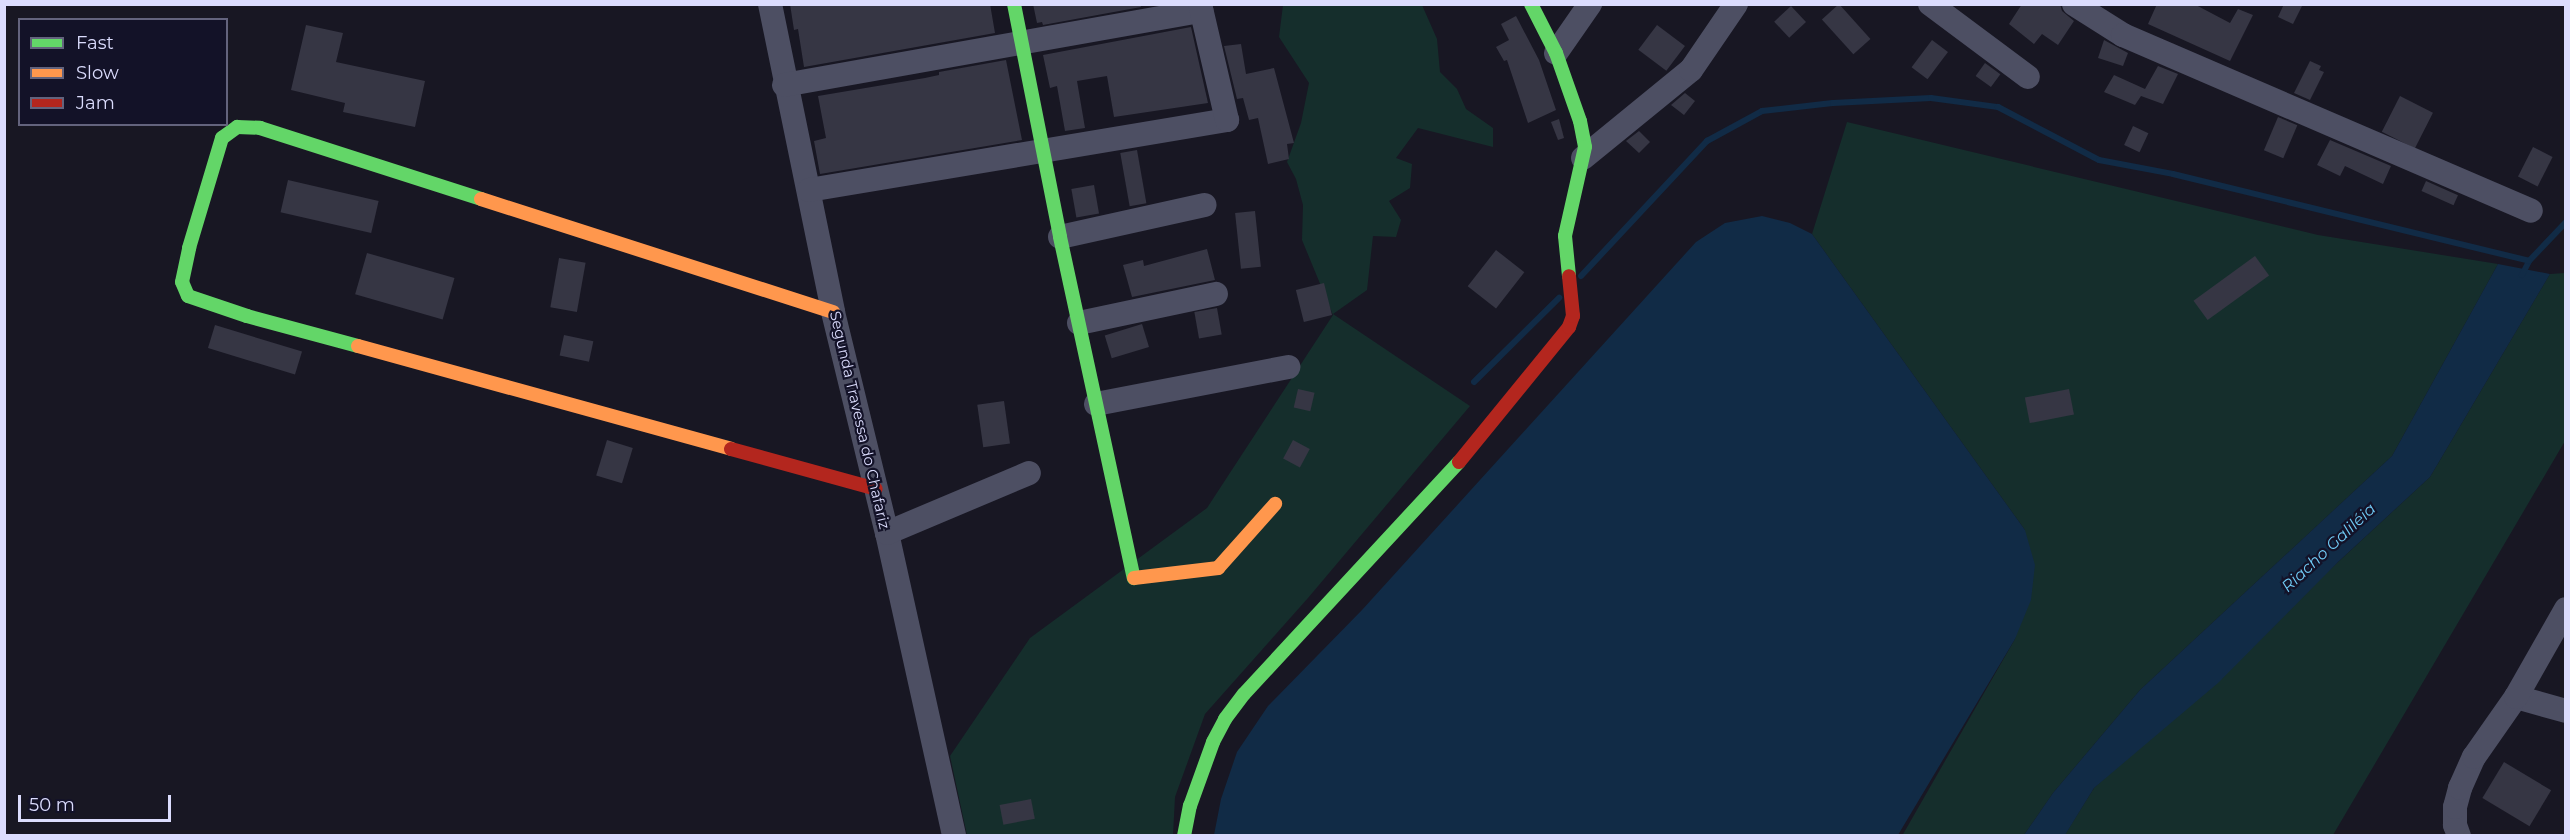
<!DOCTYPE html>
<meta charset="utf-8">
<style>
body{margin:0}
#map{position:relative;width:2570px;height:840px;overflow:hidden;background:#181723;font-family:Montserrat,sans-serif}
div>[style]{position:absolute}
.green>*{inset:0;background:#152e2c}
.water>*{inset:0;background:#112b46}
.stream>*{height:6px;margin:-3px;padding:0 3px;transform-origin:3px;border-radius:3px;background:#112b46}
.building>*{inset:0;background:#363644;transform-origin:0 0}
.street>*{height:24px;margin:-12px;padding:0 12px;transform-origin:12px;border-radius:12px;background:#4d4f63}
.fast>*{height:14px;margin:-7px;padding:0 7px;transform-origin:7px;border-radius:7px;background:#63d668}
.slow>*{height:14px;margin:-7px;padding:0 7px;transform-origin:7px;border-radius:7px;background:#ff974d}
.jam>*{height:14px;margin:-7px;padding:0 7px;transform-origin:7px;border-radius:7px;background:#b3261e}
span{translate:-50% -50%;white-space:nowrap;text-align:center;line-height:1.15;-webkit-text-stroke:4.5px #131228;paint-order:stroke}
.street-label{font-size:15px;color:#dbdcfd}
.water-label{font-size:16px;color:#70cbf6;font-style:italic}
.frame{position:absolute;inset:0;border:6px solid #dbdcfd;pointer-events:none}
.legend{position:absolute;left:18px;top:18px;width:210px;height:108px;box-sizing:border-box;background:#131228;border:2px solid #63637d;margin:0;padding:8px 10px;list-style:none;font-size:18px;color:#dbdcfd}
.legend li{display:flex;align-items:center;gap:12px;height:30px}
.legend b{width:30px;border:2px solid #63637d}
.scale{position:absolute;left:18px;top:795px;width:153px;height:27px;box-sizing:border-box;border:3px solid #dbdcfd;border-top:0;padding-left:8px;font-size:18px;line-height:21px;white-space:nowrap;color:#dbdcfd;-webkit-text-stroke:4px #131228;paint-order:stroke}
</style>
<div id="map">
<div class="green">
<i style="clip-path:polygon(1283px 5px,1422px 5px,1437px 39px,1440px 72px,1457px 89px,1466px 109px,1493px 128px,1493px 147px,1418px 128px,1396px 158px,1412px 164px,1410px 188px,1389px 201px,1401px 220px,1396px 237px,1373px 236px,1367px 290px,1333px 314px,1470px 406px,1308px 598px,1205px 714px,1175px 797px,1173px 835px,967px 835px,950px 756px,1030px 638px,1207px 508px,1333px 315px,1302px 240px,1303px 205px,1296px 179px,1287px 162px,1301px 123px,1309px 83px,1279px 37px)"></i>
<i style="clip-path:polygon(1847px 122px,2318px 235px,2498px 264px,2392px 456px,2140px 690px,2053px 793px,2024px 835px,1902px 836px,2015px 639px,2025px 530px,1812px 234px)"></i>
<i style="clip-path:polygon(2565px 273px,2565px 441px,2333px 835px,2064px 836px,2094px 788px,2430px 477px,2550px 274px)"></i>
</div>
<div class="water">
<i style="clip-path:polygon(1762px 216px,1790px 223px,1812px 234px,2025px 530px,2035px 565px,2031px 600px,2015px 639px,1898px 835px,1214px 835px,1221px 799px,1237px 752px,1268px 706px,1362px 610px,1696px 242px,1725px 223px)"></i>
<i style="clip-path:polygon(2498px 264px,2550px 274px,2430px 477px,2338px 562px,2218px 683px,2094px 788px,2065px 835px,2024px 835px,2053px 793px,2140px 690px,2392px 456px)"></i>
</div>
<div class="stream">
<i style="left:2522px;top:275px;width:16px;rotate:-63deg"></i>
<i style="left:2529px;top:261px;width:54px;rotate:-46.5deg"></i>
<i style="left:1581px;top:276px;width:185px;rotate:-47deg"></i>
<i style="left:1707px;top:141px;width:63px;rotate:-28.6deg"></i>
<i style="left:1762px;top:111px;width:71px;rotate:-6.4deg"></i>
<i style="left:1833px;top:103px;width:98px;rotate:-2.9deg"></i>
<i style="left:1931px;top:98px;width:68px;rotate:7.7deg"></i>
<i style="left:1998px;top:107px;width:114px;rotate:27.7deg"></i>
<i style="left:2099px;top:160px;width:75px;rotate:10.7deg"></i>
<i style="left:2173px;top:174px;width:366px;rotate:13.7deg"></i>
<i style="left:1474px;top:382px;width:120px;rotate:-44.7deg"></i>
</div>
<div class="building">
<i style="clip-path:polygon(790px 4px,990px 4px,995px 33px,804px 67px,798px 29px,794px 30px)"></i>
<i style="clip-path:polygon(1033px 4px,1140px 4px,1141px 7px,1043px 25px,1042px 22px,1037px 23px)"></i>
<i style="left:1839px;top:4px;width:47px;height:23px;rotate:48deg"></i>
<i style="clip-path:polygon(2022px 4px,2060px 4px,2062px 11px,2074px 21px,2058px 45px,2042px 34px,2034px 44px,2009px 24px)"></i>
<i style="clip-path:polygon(2157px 4px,2194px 4px,2230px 23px,2238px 9px,2253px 15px,2230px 61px,2148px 24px)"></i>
<i style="clip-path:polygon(2284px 4px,2303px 4px,2293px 24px,2278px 17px)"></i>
<i style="left:1791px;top:6px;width:22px;height:23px;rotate:47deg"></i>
<i style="clip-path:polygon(1516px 16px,1539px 60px,1556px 110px,1528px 123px,1507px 60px,1504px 61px,1496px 47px,1509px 40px,1501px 24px)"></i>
<i style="clip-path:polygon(306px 25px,343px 33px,336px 62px,425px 81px,415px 127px,343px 112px,345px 103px,291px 90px)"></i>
<i style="left:1657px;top:25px;width:35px;height:31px;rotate:37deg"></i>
<i style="clip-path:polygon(1191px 27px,1208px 103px,1114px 117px,1107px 76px,1077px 81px,1085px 128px,1065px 131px,1057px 86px,1050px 88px,1043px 55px)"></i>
<i style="left:1932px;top:40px;width:20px;height:34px;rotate:37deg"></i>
<i style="clip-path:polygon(2104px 40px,2128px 53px,2123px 66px,2098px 58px)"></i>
<i style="clip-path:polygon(1241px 44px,1246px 74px,1274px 68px,1294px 143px,1287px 144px,1289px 159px,1268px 164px,1258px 118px,1249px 120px,1243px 98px,1237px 99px,1224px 46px)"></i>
<i style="clip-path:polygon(1006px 60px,1022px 140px,820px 174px,814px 141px,826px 138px,818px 96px,925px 78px,939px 75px,939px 72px)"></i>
<i style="clip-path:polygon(2310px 61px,2321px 66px,2319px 70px,2324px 72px,2310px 100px,2294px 93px)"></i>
<i style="left:1985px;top:63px;width:19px;height:16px;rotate:36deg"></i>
<i style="clip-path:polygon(2158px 66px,2178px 74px,2163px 104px,2141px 96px,2135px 105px,2104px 92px,2114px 75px,2145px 89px)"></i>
<i style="clip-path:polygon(1685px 93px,1695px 101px,1684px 115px,1671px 105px)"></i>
<i style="left:2400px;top:96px;width:37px;height:40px;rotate:27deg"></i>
<i style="left:2278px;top:117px;width:21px;height:36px;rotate:23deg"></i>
<i style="clip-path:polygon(1559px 119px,1564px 138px,1558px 140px,1551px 122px)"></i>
<i style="left:2133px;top:126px;width:17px;height:21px;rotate:25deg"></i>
<i style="clip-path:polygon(1639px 131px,1650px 142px,1639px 153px,1626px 141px)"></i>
<i style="clip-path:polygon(2330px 140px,2391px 166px,2383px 184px,2345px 166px,2340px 176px,2317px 165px)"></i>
<i style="left:2533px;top:147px;width:22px;height:33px;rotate:27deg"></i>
<i style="left:1137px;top:150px;width:54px;height:17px;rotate:80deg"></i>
<i style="left:288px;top:180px;width:93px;height:33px;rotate:13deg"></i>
<i style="left:2426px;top:181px;width:35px;height:11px;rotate:24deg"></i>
<i style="left:1094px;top:185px;width:29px;height:23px;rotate:80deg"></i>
<i style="left:1255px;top:211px;width:56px;height:20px;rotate:84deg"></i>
<i style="clip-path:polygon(1207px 249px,1215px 280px,1132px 297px,1123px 265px,1143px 260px,1144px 266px)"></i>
<i style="left:1496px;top:250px;width:36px;height:46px;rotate:38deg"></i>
<i style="left:367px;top:253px;width:91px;height:43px;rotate:16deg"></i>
<i style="left:2255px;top:256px;width:24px;height:76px;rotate:54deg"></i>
<i style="left:559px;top:258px;width:27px;height:50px;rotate:10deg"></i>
<i style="left:1324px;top:283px;width:33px;height:29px;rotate:76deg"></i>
<i style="left:1217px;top:308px;width:27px;height:23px;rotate:80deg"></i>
<i style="left:1142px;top:324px;width:24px;height:39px;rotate:73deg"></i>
<i style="left:215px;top:325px;width:91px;height:24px;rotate:17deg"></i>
<i style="left:564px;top:335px;width:30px;height:21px;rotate:12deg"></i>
<i style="left:1298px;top:389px;width:17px;height:19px;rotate:13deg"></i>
<i style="left:2069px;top:389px;width:26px;height:45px;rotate:79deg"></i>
<i style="left:1004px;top:401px;width:43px;height:27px;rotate:82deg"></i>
<i style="left:607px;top:440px;width:27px;height:37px;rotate:17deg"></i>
<i style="left:1293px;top:440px;width:19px;height:21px;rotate:28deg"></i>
<i style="left:2504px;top:762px;width:55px;height:42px;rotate:31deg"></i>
<i style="left:1031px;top:799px;width:20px;height:32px;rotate:79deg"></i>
</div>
<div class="street">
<i style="left:770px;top:4px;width:314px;rotate:78.4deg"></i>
<i style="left:833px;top:312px;width:228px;rotate:76.3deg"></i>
<i style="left:887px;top:533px;width:310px;rotate:77.5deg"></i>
<i style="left:1930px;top:4px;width:122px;rotate:36.7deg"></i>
<i style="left:2074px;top:4px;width:58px;rotate:32.3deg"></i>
<i style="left:2123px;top:35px;width:444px;rotate:23.3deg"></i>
<i style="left:1556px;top:53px;width:60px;rotate:-55.2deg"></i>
<i style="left:784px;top:85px;width:424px;rotate:-10.1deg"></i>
<i style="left:1583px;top:158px;width:139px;rotate:-39.2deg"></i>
<i style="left:1691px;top:70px;width:80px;rotate:-55.7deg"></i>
<i style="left:809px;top:190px;width:424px;rotate:-9.5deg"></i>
<i style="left:1227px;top:120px;width:119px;rotate:-103.1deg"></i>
<i style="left:1060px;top:237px;width:148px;rotate:-12.5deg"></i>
<i style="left:1079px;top:323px;width:140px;rotate:-12deg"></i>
<i style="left:1096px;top:404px;width:196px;rotate:-10.9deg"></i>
<i style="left:887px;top:533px;width:154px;rotate:-22.9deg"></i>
<i style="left:2516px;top:697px;width:52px;rotate:15.6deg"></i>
<i style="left:2459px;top:836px;width:12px;rotate:-110deg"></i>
<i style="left:2455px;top:825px;width:18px;rotate:-90deg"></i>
<i style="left:2455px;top:807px;width:20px;rotate:-75deg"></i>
<i style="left:2460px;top:788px;width:34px;rotate:-66deg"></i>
<i style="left:2474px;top:757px;width:73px;rotate:-55deg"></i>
<i style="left:2516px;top:697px;width:101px;rotate:-60.4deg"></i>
</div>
<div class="fast">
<i style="left:1014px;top:4px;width:237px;rotate:78.8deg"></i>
<i style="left:1060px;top:237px;width:349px;rotate:77.8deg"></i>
<i style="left:1531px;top:4px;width:55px;rotate:63deg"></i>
<i style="left:1556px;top:53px;width:72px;rotate:70.6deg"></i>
<i style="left:1580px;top:121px;width:26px;rotate:79deg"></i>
<i style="left:1585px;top:147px;width:91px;rotate:102.7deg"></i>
<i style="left:1565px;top:236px;width:40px;rotate:84.3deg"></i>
<i style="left:358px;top:346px;width:115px;rotate:-164.9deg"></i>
<i style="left:247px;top:316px;width:62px;rotate:-161.3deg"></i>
<i style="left:188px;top:296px;width:15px;rotate:-113deg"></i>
<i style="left:182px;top:282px;width:35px;rotate:-78deg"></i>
<i style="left:189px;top:248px;width:115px;rotate:-73.3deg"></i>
<i style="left:222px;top:138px;width:19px;rotate:-36deg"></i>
<i style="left:237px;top:127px;width:23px;rotate:2deg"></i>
<i style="left:260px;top:128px;width:232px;rotate:17.8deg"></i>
<i style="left:1184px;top:836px;width:31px;rotate:-79deg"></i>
<i style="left:1190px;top:806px;width:68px;rotate:-70.2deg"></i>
<i style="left:1213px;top:742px;width:26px;rotate:-62deg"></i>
<i style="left:1225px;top:719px;width:31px;rotate:-53deg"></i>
<i style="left:1244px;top:694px;width:316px;rotate:-47.2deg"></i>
</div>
<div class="slow">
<i style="left:481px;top:199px;width:370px;rotate:17.8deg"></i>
<i style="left:358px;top:346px;width:387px;rotate:15.4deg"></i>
<i style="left:1134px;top:578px;width:85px;rotate:-6.8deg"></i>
<i style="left:1218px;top:568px;width:86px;rotate:-48.3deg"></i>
</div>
<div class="jam">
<i style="left:731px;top:449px;width:150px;rotate:15.4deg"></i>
<i style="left:1459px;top:462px;width:174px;rotate:-50.8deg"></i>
<i style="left:1569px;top:327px;width:12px;rotate:-70deg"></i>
<i style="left:1573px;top:316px;width:40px;rotate:-95.7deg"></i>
</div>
<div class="street-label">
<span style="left:860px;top:420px;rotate:77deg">Segunda Travessa do Chafariz</span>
</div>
<div class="water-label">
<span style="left:2329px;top:548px;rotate:-43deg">Riacho Galiléia</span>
</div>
<div class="frame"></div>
<ul class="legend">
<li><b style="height:8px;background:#63d668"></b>Fast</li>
<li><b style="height:8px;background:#ff974d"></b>Slow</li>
<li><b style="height:8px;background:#b3261e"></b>Jam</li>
</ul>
<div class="scale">50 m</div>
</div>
